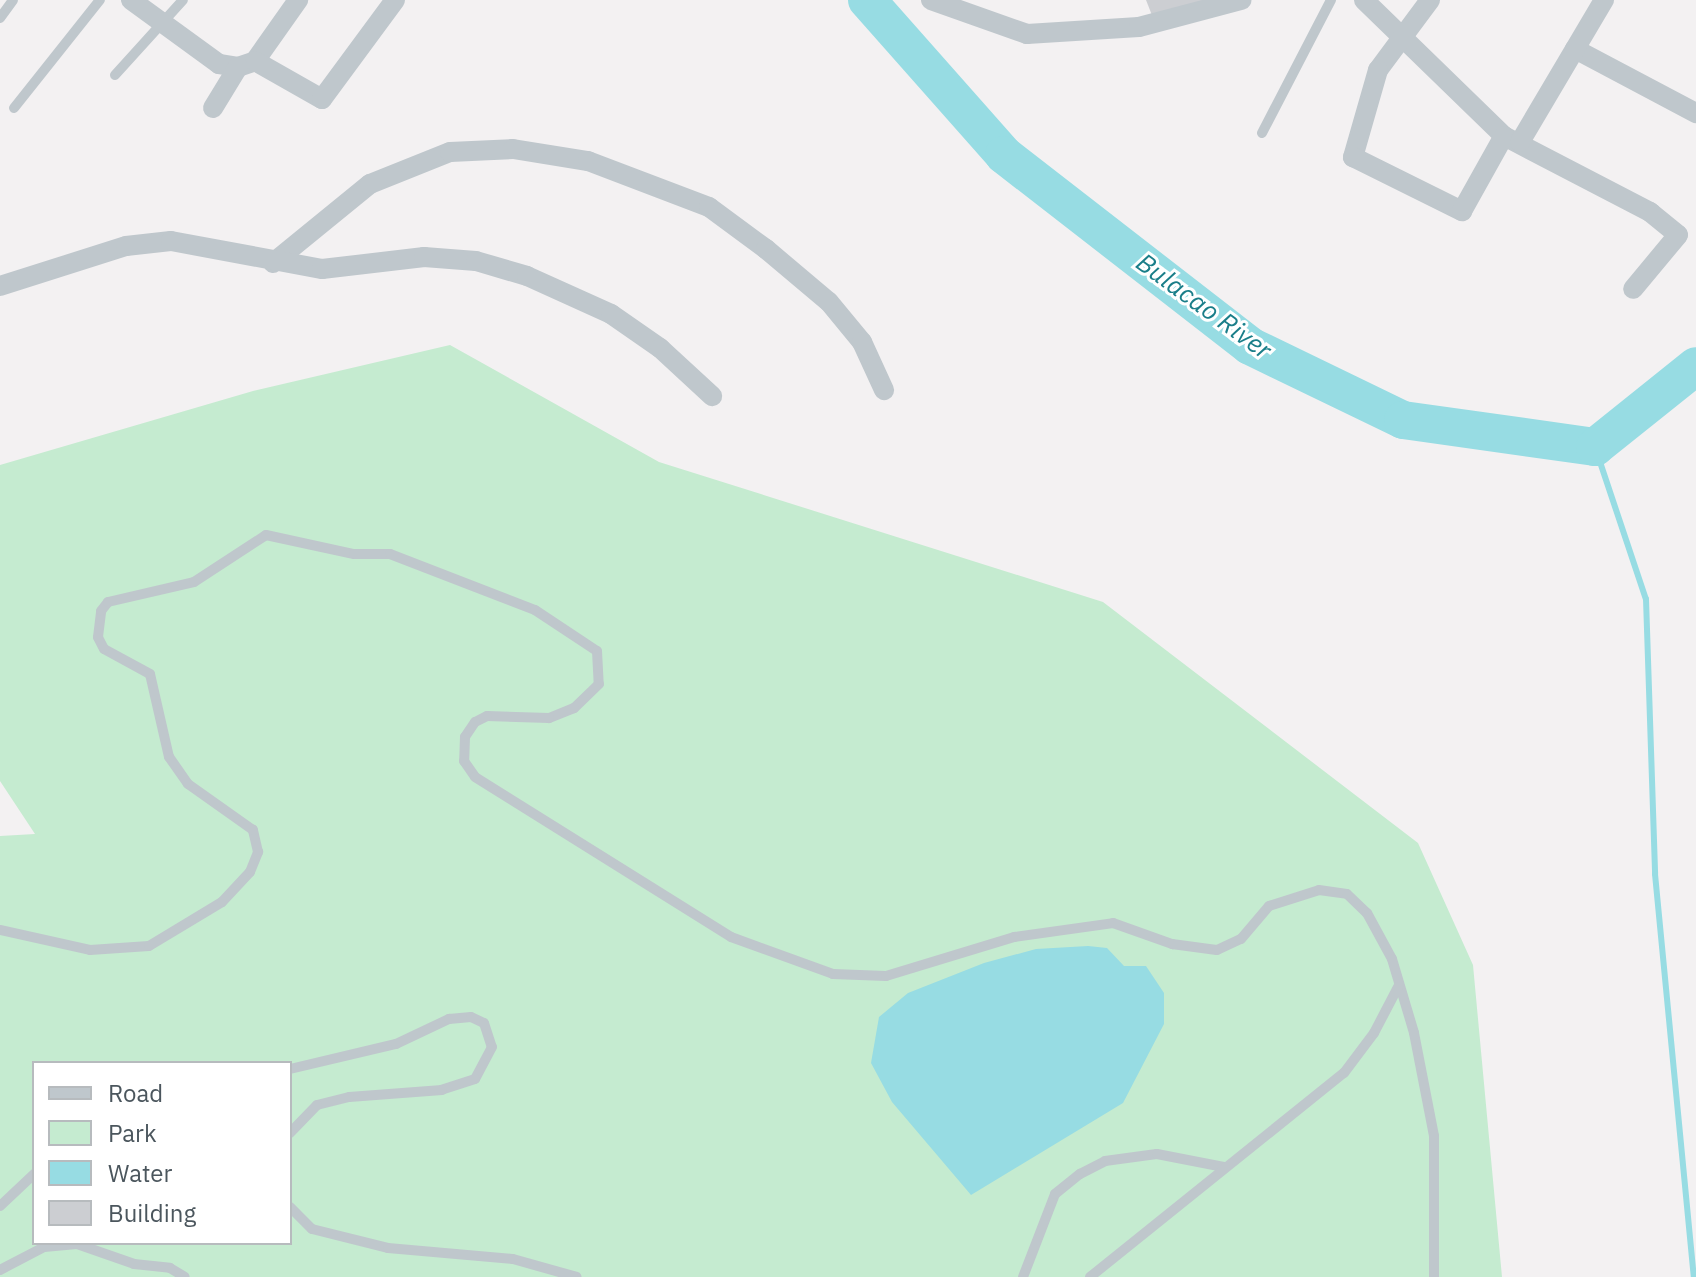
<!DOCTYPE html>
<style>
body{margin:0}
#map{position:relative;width:1696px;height:1277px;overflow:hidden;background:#f3f1f2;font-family:"IBM Plex Sans",sans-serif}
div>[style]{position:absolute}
.green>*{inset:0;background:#c5ebd0}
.water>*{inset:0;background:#97dce3}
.stream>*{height:6px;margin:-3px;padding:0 3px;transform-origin:3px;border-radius:3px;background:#97dce3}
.river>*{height:38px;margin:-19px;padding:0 19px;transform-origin:19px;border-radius:19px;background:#97dce3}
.building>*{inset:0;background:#ccced2}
.lane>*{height:10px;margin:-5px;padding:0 5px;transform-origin:5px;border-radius:5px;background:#bfc7cc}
.street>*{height:20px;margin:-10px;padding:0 10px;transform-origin:10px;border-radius:10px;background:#bfc7cc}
span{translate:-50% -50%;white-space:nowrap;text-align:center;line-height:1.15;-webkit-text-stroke:6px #fff;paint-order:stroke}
.water-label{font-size:26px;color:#1a7e89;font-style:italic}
.legend{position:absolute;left:32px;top:1061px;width:260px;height:184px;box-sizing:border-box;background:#fff;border:2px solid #b7bbbe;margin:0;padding:10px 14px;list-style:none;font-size:24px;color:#4b565d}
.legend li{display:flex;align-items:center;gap:16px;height:40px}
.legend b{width:40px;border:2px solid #b7bbbe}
</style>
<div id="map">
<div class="green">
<i style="clip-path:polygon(evenodd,450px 345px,659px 462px,1103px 602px,1418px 843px,1473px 965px,1502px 1277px,0 1277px,0 836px,35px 834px,0 781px,0 465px,253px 391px,450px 345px,34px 1063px,290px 1063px,290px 1243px,34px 1243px,34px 1063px)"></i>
</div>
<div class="water">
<i style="clip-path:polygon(1088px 946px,1107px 948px,1124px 966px,1146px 966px,1164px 993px,1164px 1024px,1123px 1103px,971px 1195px,892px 1102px,871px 1063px,879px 1017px,908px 993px,984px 963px,1036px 949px)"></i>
</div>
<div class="stream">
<i style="left:1595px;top:447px;width:160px;rotate:71.5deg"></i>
<i style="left:1646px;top:599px;width:275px;rotate:88.1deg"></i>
<i style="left:1655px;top:874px;width:405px;rotate:84.5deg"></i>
</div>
<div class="river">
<i style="left:867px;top:0;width:207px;rotate:48.5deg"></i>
<i style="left:1004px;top:155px;width:311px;rotate:37.8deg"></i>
<i style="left:1250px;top:346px;width:170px;rotate:25.8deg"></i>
<i style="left:1403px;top:420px;width:194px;rotate:8deg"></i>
<i style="left:1595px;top:447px;width:129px;rotate:-38.7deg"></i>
</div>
<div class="building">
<i style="clip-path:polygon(1146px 0,1215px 0,1155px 23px)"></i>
</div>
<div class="lane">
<i style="left:0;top:18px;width:22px;rotate:-54deg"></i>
<i style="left:115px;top:75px;width:101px;rotate:-47.8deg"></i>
<i style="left:14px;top:108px;width:138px;rotate:-51.5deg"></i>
<i style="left:1262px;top:133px;width:150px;rotate:-62.6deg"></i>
<i style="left:0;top:930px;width:92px;rotate:12.5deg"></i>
<i style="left:90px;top:950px;width:59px;rotate:-3.9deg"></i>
<i style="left:149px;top:946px;width:85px;rotate:-31.1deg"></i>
<i style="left:222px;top:902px;width:41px;rotate:-47deg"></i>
<i style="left:250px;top:872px;width:22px;rotate:-68deg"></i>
<i style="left:258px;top:852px;width:23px;rotate:-103deg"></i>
<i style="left:253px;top:830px;width:80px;rotate:-144.7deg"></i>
<i style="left:188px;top:784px;width:33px;rotate:-125deg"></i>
<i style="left:169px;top:757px;width:85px;rotate:-102.9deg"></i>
<i style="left:150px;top:674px;width:52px;rotate:-151.5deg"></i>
<i style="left:104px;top:649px;width:13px;rotate:-117deg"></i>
<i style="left:98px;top:637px;width:26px;rotate:-83deg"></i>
<i style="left:101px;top:611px;width:11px;rotate:-52deg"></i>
<i style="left:108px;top:602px;width:88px;rotate:-13.1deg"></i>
<i style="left:194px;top:582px;width:86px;rotate:-33.1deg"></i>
<i style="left:266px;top:535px;width:90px;rotate:12.2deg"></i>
<i style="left:354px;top:554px;width:36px"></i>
<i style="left:390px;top:554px;width:155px;rotate:21.1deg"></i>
<i style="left:535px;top:610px;width:74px;rotate:33.5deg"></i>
<i style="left:597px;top:651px;width:33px;rotate:87deg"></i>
<i style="left:599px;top:684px;width:35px;rotate:136deg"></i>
<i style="left:574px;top:708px;width:27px;rotate:158deg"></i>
<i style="left:549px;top:718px;width:62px;rotate:-178.2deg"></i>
<i style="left:487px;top:716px;width:13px;rotate:153deg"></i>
<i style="left:475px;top:722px;width:18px;rotate:124deg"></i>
<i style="left:465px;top:737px;width:24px;rotate:92deg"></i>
<i style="left:464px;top:761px;width:19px;rotate:55deg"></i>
<i style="left:475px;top:777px;width:302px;rotate:32deg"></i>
<i style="left:731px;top:937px;width:109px;rotate:19.9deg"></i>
<i style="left:833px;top:974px;width:53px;rotate:2.2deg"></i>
<i style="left:886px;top:976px;width:134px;rotate:-16.9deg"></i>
<i style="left:1014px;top:937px;width:100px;rotate:-8deg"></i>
<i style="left:1113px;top:923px;width:63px;rotate:19.6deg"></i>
<i style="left:1172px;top:944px;width:45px;rotate:7.6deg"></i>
<i style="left:1217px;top:950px;width:26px;rotate:-25deg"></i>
<i style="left:1241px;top:939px;width:43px;rotate:-49.7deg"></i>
<i style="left:1269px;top:906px;width:52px;rotate:-17.7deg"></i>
<i style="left:1319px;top:890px;width:28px;rotate:8deg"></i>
<i style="left:1347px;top:894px;width:28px;rotate:44deg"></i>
<i style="left:1367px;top:913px;width:52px;rotate:61.5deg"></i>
<i style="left:1392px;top:959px;width:77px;rotate:73.4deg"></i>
<i style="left:1414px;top:1033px;width:105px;rotate:79deg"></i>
<i style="left:1434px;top:1136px;width:141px;rotate:90deg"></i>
<i style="left:290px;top:1069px;width:109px;rotate:-13.3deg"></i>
<i style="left:396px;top:1044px;width:59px;rotate:-25.3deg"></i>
<i style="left:449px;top:1019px;width:22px;rotate:-5deg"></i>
<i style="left:471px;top:1017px;width:14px;rotate:25deg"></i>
<i style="left:484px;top:1023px;width:25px;rotate:72deg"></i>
<i style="left:492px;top:1047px;width:36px;rotate:118deg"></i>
<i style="left:475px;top:1079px;width:35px;rotate:162deg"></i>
<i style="left:442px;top:1090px;width:93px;rotate:175.7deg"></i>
<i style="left:349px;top:1097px;width:33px;rotate:166deg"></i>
<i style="left:317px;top:1105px;width:39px;rotate:134deg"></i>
<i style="left:0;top:1206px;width:47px;rotate:-43.3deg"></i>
<i style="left:290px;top:1207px;width:31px;rotate:45deg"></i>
<i style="left:312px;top:1229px;width:78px;rotate:14deg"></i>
<i style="left:388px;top:1248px;width:125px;rotate:5deg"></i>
<i style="left:513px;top:1259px;width:66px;rotate:15.7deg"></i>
<i style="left:0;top:1270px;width:50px;rotate:-27.6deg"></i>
<i style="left:44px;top:1247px;width:33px;rotate:-5deg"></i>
<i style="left:77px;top:1244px;width:60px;rotate:19.3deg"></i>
<i style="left:134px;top:1264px;width:36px;rotate:6deg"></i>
<i style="left:170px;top:1268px;width:17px;rotate:31deg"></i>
<i style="left:1023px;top:1277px;width:89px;rotate:-68.9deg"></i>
<i style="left:1055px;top:1194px;width:32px;rotate:-39deg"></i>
<i style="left:1080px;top:1174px;width:28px;rotate:-27deg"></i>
<i style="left:1105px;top:1161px;width:52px;rotate:-7.7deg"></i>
<i style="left:1157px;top:1154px;width:68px;rotate:11deg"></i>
<i style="left:1090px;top:1277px;width:326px;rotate:-38.8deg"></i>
<i style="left:1344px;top:1073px;width:50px;rotate:-53.1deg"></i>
<i style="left:1374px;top:1033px;width:52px;rotate:-62.4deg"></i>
</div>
<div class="street">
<i style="left:131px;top:0;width:109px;rotate:36deg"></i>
<i style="left:219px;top:64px;width:19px;rotate:9deg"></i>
<i style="left:238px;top:67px;width:18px;rotate:-19deg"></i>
<i style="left:255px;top:61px;width:75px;rotate:-54.8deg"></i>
<i style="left:931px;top:0;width:102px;rotate:19.5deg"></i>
<i style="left:1027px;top:34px;width:112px;rotate:-3.6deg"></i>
<i style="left:1139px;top:27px;width:106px;rotate:-14.8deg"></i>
<i style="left:1364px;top:0;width:195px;rotate:44.2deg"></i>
<i style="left:1504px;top:136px;width:165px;rotate:27.5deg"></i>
<i style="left:1650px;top:212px;width:36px;rotate:39deg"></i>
<i style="left:1678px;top:235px;width:70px;rotate:129.8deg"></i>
<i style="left:1430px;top:0;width:87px;rotate:126.6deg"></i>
<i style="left:1378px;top:70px;width:91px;rotate:106deg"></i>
<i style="left:1353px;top:157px;width:122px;rotate:26.4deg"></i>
<i style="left:1462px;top:211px;width:86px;rotate:-60.8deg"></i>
<i style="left:1575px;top:49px;width:137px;rotate:27.9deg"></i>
<i style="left:255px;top:61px;width:77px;rotate:29.6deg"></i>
<i style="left:322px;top:99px;width:123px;rotate:-53.6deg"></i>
<i style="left:213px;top:108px;width:48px;rotate:-58.6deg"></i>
<i style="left:1520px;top:142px;width:165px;rotate:-59.4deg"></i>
<i style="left:273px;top:263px;width:125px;rotate:-39.2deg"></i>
<i style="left:370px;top:184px;width:86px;rotate:-21.8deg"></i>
<i style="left:450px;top:152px;width:63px;rotate:-2.7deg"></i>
<i style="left:513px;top:149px;width:76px;rotate:9.1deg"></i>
<i style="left:588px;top:161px;width:129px;rotate:20.8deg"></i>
<i style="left:709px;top:207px;width:71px;rotate:36.4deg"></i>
<i style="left:766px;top:249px;width:82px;rotate:40.1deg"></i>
<i style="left:829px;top:302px;width:52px;rotate:50.5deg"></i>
<i style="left:862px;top:342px;width:53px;rotate:65.4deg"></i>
<i style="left:0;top:286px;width:132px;rotate:-17.6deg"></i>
<i style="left:126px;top:246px;width:45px;rotate:-6.3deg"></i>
<i style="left:171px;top:241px;width:154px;rotate:10.5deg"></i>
<i style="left:322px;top:269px;width:103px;rotate:-6.7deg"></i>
<i style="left:424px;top:257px;width:52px;rotate:4.4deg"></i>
<i style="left:476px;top:261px;width:53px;rotate:16.4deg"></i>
<i style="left:527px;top:276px;width:92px;rotate:24.3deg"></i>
<i style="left:611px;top:314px;width:60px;rotate:34.8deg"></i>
<i style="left:660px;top:348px;width:71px;rotate:42.7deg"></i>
</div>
<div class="water-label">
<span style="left:1204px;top:306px;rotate:36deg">Bulacao River</span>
</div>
<ul class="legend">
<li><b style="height:10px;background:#bfc7cc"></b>Road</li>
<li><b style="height:22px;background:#c5ebd0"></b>Park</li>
<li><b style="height:22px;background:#97dce3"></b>Water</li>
<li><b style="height:22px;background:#ccced2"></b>Building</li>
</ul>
</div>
